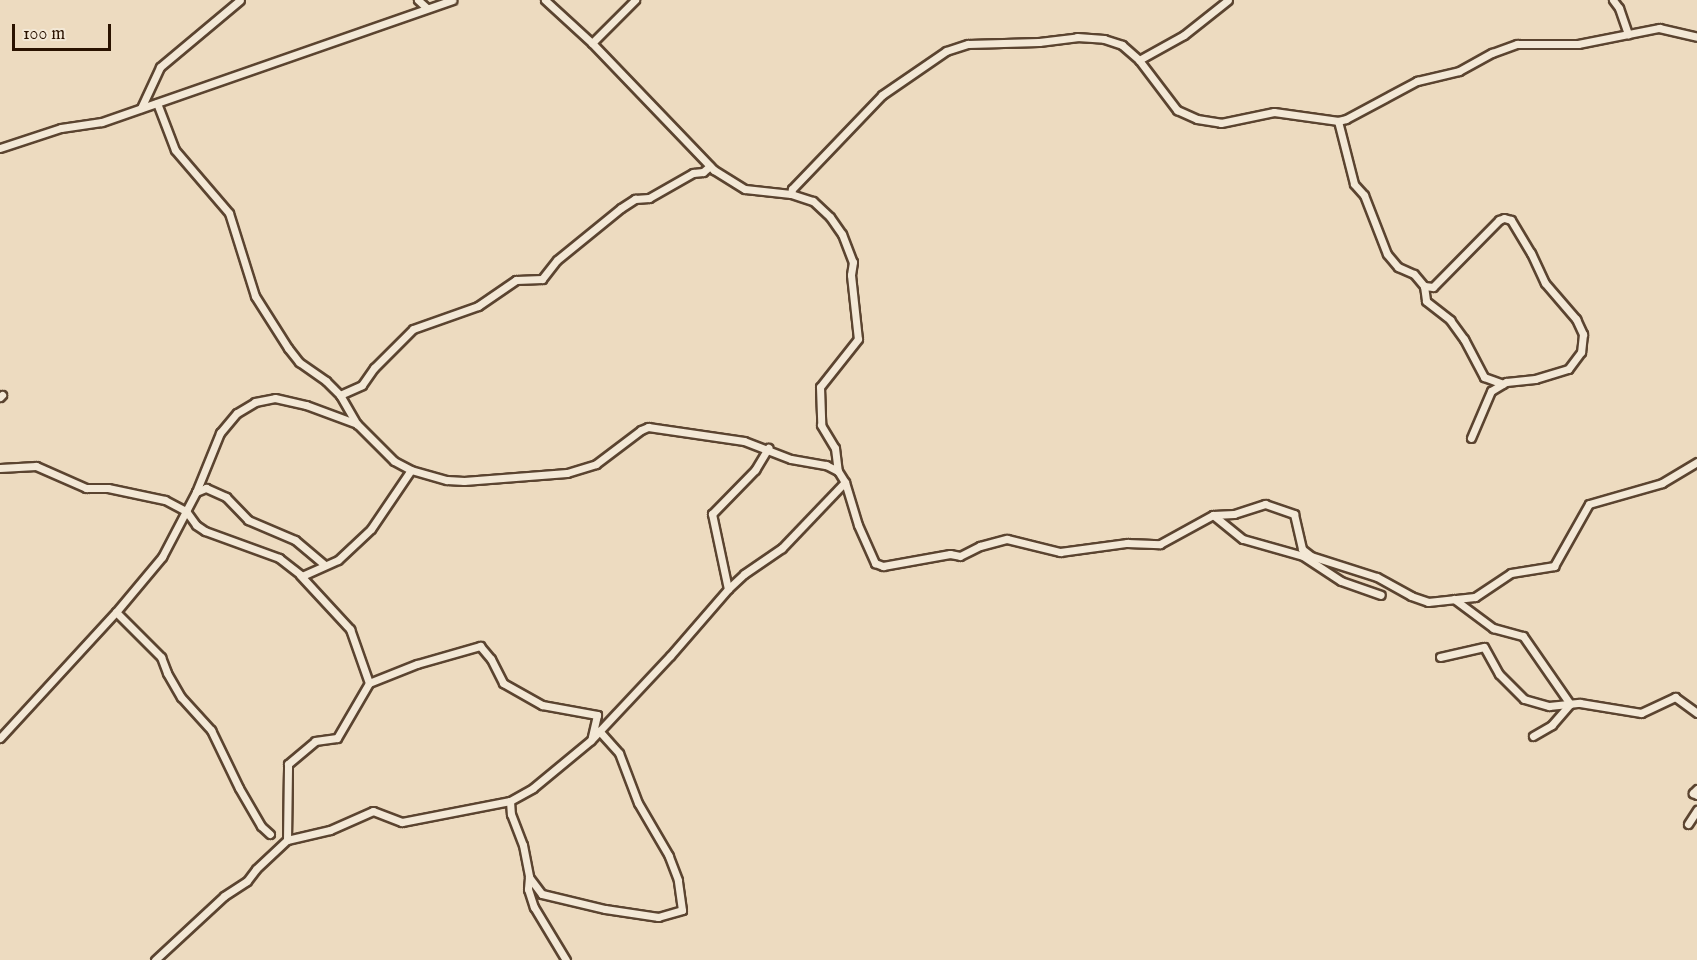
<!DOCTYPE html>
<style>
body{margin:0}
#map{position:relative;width:1697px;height:960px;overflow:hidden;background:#eddbc0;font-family:"IM FELL English",serif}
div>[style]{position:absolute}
.roads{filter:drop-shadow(2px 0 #5b4430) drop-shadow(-2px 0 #5b4430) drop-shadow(0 2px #5b4430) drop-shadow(0 -2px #5b4430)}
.street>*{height:7px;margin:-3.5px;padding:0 3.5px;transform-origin:3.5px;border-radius:3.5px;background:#f3e8d6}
span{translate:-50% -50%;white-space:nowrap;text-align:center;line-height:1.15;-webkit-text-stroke:6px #f3e8d6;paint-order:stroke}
.scale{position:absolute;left:12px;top:24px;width:99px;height:27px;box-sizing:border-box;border:3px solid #2a1200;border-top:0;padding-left:8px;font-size:18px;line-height:21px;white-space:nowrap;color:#2a1200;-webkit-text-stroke:4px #f3e8d6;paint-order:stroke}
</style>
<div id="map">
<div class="roads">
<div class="street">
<i style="left:418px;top:0;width:12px;rotate:42deg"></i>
<i style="left:545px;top:0;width:64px;rotate:42.5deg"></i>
<i style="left:592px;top:43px;width:176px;rotate:46.2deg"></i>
<i style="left:714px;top:170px;width:36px;rotate:32deg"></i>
<i style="left:745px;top:189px;width:46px;rotate:6.2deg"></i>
<i style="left:791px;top:194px;width:23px;rotate:18deg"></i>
<i style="left:813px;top:201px;width:23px;rotate:43deg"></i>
<i style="left:830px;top:217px;width:21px;rotate:55deg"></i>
<i style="left:842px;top:234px;width:30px;rotate:69deg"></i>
<i style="left:853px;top:262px;width:13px;rotate:99deg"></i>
<i style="left:851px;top:275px;width:64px;rotate:83.8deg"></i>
<i style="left:858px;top:339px;width:61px;rotate:128.4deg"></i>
<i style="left:820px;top:387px;width:38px;rotate:88deg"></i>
<i style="left:821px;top:425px;width:27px;rotate:59deg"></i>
<i style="left:835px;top:448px;width:23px;rotate:83deg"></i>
<i style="left:838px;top:471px;width:13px;rotate:58deg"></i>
<i style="left:845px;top:482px;width:45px;rotate:73.2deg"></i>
<i style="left:858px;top:525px;width:42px;rotate:65.9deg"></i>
<i style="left:875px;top:563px;width:9px;rotate:21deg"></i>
<i style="left:883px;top:566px;width:68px;rotate:-10.2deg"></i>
<i style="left:950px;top:554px;width:10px;rotate:11deg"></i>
<i style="left:960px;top:556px;width:22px;rotate:-27deg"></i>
<i style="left:980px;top:546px;width:28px;rotate:-15deg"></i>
<i style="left:1007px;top:539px;width:55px;rotate:13.8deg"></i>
<i style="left:1060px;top:552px;width:68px;rotate:-7.7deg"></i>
<i style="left:1127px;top:543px;width:33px;rotate:2deg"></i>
<i style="left:1160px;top:544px;width:60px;rotate:-28.7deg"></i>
<i style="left:1213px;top:515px;width:21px;rotate:-3deg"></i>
<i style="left:1234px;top:514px;width:33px;rotate:-18deg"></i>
<i style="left:1265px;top:504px;width:31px;rotate:19deg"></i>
<i style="left:1294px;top:514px;width:36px;rotate:77deg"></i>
<i style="left:1302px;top:549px;width:11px;rotate:38deg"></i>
<i style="left:1311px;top:556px;width:69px;rotate:17.7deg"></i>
<i style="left:1377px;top:577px;width:39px;rotate:29deg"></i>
<i style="left:1411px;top:596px;width:18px;rotate:19deg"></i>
<i style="left:1428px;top:602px;width:47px;rotate:-6.1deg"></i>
<i style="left:1475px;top:597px;width:43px;rotate:-33.7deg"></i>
<i style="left:1511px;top:573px;width:44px;rotate:-9.2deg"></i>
<i style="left:1554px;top:566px;width:71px;rotate:-60.6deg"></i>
<i style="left:1589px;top:504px;width:76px;rotate:-16deg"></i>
<i style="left:1662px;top:483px;width:41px;rotate:-31deg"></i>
<i style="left:1613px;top:0;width:10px;rotate:53deg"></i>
<i style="left:1619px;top:8px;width:28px;rotate:71deg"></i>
<i style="left:592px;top:43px;width:61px;rotate:-45deg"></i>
<i style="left:1139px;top:60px;width:51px;rotate:-29.1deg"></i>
<i style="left:1184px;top:35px;width:56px;rotate:-38.5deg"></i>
<i style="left:157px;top:103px;width:50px;rotate:69deg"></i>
<i style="left:175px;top:150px;width:83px;rotate:49.4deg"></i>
<i style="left:229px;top:213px;width:87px;rotate:72.6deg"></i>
<i style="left:255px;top:296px;width:62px;rotate:57.6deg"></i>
<i style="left:288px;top:348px;width:18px;rotate:52deg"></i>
<i style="left:299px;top:362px;width:33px;rotate:35deg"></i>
<i style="left:326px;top:381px;width:20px;rotate:45deg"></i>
<i style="left:340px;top:395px;width:34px;rotate:60deg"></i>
<i style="left:357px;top:424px;width:52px;rotate:45deg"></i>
<i style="left:394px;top:461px;width:19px;rotate:28deg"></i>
<i style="left:411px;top:470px;width:37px;rotate:16deg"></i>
<i style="left:447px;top:480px;width:17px;rotate:3deg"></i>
<i style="left:464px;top:481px;width:103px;rotate:-4.4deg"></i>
<i style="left:567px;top:473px;width:30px;rotate:-17deg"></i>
<i style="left:596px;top:464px;width:56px;rotate:-37.1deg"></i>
<i style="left:641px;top:430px;width:8px;rotate:-23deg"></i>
<i style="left:648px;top:427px;width:97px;rotate:8.3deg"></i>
<i style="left:744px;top:441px;width:50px;rotate:21deg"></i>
<i style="left:791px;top:459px;width:36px;rotate:10deg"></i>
<i style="left:826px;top:465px;width:13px;rotate:27deg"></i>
<i style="left:141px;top:108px;width:45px;rotate:-65.1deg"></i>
<i style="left:160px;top:67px;width:104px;rotate:-39.9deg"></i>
<i style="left:1338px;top:121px;width:65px;rotate:75.7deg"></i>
<i style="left:1354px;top:184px;width:15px;rotate:48deg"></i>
<i style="left:1364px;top:195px;width:63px;rotate:68.7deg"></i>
<i style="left:1387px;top:254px;width:17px;rotate:50deg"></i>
<i style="left:1398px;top:267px;width:17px;rotate:24deg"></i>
<i style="left:1414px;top:274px;width:16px;rotate:50deg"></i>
<i style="left:1424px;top:286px;width:9px;rotate:6deg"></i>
<i style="left:1433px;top:287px;width:94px;rotate:-45.4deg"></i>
<i style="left:1499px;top:220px;width:5px;rotate:-22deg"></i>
<i style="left:1504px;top:218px;width:7px;rotate:16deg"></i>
<i style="left:1511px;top:220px;width:39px;rotate:59deg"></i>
<i style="left:1531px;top:253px;width:33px;rotate:65deg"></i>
<i style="left:1545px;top:283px;width:48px;rotate:49.3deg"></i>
<i style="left:1576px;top:319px;width:17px;rotate:65deg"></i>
<i style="left:1583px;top:334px;width:18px;rotate:96deg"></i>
<i style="left:1581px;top:352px;width:21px;rotate:127deg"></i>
<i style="left:1568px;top:369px;width:34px;rotate:163deg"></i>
<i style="left:1535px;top:379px;width:29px;rotate:174deg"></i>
<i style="left:1506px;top:382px;width:17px;rotate:149deg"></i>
<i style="left:1491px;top:391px;width:51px;rotate:113.1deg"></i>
<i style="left:0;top:148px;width:64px;rotate:-18.2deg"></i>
<i style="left:61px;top:128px;width:41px;rotate:-8.3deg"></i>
<i style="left:102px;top:122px;width:371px;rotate:-19.2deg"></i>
<i style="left:791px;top:194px;width:5px;rotate:-79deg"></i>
<i style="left:792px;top:189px;width:130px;rotate:-46.2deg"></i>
<i style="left:882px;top:95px;width:78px;rotate:-34.5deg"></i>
<i style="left:946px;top:51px;width:23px;rotate:-18deg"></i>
<i style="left:968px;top:44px;width:71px;rotate:-1.6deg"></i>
<i style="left:1039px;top:42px;width:38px;rotate:-7deg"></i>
<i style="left:1077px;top:37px;width:27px;rotate:4deg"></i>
<i style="left:1104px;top:39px;width:19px;rotate:18deg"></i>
<i style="left:1122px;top:45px;width:23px;rotate:41deg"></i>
<i style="left:1139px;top:60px;width:63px;rotate:52.8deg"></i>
<i style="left:1177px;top:110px;width:22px;rotate:24deg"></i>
<i style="left:1197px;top:119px;width:24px;rotate:9deg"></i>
<i style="left:1221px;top:123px;width:54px;rotate:-11.7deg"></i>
<i style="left:1274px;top:112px;width:65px;rotate:8deg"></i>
<i style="left:1338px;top:121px;width:8px;rotate:-14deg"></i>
<i style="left:1346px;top:119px;width:81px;rotate:-28.2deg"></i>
<i style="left:1417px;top:81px;width:43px;rotate:-13.4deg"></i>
<i style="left:1459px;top:71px;width:38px;rotate:-29deg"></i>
<i style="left:1492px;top:53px;width:27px;rotate:-20deg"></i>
<i style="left:1517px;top:44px;width:61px"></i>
<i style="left:1578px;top:44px;width:83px;rotate:-11.2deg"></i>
<i style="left:1659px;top:28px;width:39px;rotate:13deg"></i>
<i style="left:1424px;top:286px;width:15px;rotate:82deg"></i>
<i style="left:1426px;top:301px;width:31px;rotate:38deg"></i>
<i style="left:1450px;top:320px;width:24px;rotate:54deg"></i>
<i style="left:1464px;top:339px;width:43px;rotate:62.2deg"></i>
<i style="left:1484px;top:377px;width:20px;rotate:20deg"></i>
<i style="left:340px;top:395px;width:24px;rotate:-24deg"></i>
<i style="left:362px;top:385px;width:21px;rotate:-55deg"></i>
<i style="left:374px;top:368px;width:55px;rotate:-45deg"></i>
<i style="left:413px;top:329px;width:69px;rotate:-19.5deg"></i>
<i style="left:478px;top:306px;width:46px;rotate:-34.4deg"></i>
<i style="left:516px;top:280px;width:26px;rotate:-2deg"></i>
<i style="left:542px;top:279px;width:24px;rotate:-52deg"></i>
<i style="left:557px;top:260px;width:82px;rotate:-39.1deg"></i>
<i style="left:621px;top:208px;width:17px;rotate:-33deg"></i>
<i style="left:635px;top:199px;width:14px;rotate:-4deg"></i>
<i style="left:649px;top:198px;width:51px;rotate:-29.6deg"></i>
<i style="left:693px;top:173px;width:10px;rotate:-6deg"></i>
<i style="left:703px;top:172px;width:9px;rotate:-41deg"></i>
<i style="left:0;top:397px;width:3px;rotate:-45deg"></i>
<i style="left:0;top:468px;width:36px;rotate:-3deg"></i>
<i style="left:36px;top:466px;width:55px;rotate:23.7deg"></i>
<i style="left:86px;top:488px;width:22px"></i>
<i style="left:108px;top:488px;width:58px;rotate:11.9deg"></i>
<i style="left:165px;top:500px;width:24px;rotate:28deg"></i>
<i style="left:186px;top:511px;width:17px;rotate:54deg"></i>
<i style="left:196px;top:525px;width:11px;rotate:34deg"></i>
<i style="left:205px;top:531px;width:79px;rotate:20deg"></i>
<i style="left:279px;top:558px;width:29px;rotate:38deg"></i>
<i style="left:302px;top:576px;width:39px;rotate:-24deg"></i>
<i style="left:338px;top:560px;width:45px;rotate:-43.2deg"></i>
<i style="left:371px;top:529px;width:71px;rotate:-55.9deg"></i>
<i style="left:196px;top:492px;width:11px;rotate:-22deg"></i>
<i style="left:206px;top:488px;width:22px;rotate:24deg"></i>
<i style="left:226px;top:497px;width:32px;rotate:46deg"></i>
<i style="left:248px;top:520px;width:51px;rotate:23.1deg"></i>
<i style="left:295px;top:540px;width:39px;rotate:40deg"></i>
<i style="left:1213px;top:515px;width:38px;rotate:39deg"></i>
<i style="left:1243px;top:539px;width:62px;rotate:15.8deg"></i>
<i style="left:1303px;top:556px;width:45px;rotate:33.3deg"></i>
<i style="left:1341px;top:581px;width:42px;rotate:19.3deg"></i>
<i style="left:300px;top:575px;width:74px;rotate:47.2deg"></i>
<i style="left:350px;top:629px;width:57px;rotate:70.6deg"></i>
<i style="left:728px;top:589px;width:77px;rotate:-102deg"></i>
<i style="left:712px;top:514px;width:62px;rotate:-45.7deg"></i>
<i style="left:755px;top:470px;width:26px;rotate:-59deg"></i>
<i style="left:1454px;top:599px;width:49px;rotate:36.6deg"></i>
<i style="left:1493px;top:628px;width:31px;rotate:15deg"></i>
<i style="left:1523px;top:636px;width:83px;rotate:55.3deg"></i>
<i style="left:1570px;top:704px;width:28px;rotate:131deg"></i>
<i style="left:1552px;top:725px;width:22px;rotate:150deg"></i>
<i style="left:116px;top:612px;width:64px;rotate:45deg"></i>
<i style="left:161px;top:657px;width:17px;rotate:69deg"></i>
<i style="left:167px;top:673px;width:28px;rotate:60deg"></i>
<i style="left:181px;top:697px;width:45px;rotate:47.7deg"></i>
<i style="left:211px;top:730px;width:64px;rotate:64.2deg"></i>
<i style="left:239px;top:788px;width:44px;rotate:59.9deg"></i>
<i style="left:261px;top:826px;width:12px;rotate:42deg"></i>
<i style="left:1440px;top:657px;width:45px;rotate:-12.8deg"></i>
<i style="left:1484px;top:647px;width:31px;rotate:61deg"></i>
<i style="left:1499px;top:674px;width:35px;rotate:45deg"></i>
<i style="left:1524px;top:699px;width:26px;rotate:16deg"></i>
<i style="left:1549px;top:706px;width:31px;rotate:-6deg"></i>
<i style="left:1580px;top:703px;width:62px;rotate:9.3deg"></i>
<i style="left:1641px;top:713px;width:38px;rotate:-25deg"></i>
<i style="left:1675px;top:697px;width:27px;rotate:36deg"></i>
<i style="left:0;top:738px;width:171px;rotate:-47.4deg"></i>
<i style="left:116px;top:612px;width:72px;rotate:-50.1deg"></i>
<i style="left:162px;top:557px;width:73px;rotate:-62.4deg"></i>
<i style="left:196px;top:492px;width:64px;rotate:-67.9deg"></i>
<i style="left:220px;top:433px;width:26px;rotate:-50deg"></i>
<i style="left:237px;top:413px;width:21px;rotate:-31deg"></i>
<i style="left:255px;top:402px;width:20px;rotate:-11deg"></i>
<i style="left:275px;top:398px;width:32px;rotate:13deg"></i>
<i style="left:306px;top:405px;width:54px;rotate:20.4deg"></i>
<i style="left:1697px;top:789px;width:6px;rotate:135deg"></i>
<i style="left:1693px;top:793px;width:4px;rotate:27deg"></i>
<i style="left:510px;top:801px;width:13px;rotate:86deg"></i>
<i style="left:511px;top:814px;width:33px;rotate:69deg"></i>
<i style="left:523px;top:845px;width:33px;rotate:79deg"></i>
<i style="left:529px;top:877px;width:21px;rotate:53deg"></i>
<i style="left:542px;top:894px;width:65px;rotate:13.4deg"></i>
<i style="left:605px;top:909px;width:54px;rotate:8.6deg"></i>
<i style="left:658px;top:917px;width:25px;rotate:-16deg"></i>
<i style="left:682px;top:910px;width:30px;rotate:-98deg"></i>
<i style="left:678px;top:880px;width:26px;rotate:-111deg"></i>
<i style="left:669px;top:856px;width:61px;rotate:-120.3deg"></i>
<i style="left:638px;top:803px;width:53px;rotate:-110.8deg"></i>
<i style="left:619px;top:753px;width:30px;rotate:-132deg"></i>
<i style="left:1688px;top:824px;width:17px;rotate:-57deg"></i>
<i style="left:287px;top:840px;width:76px;rotate:-89.2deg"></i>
<i style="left:288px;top:764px;width:35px;rotate:-40deg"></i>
<i style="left:315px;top:741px;width:22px;rotate:-8deg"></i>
<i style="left:337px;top:738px;width:64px;rotate:-59.8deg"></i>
<i style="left:369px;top:683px;width:52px;rotate:-21.6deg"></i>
<i style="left:417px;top:664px;width:66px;rotate:-15.9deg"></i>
<i style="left:480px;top:646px;width:17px;rotate:50deg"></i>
<i style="left:491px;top:659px;width:27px;rotate:63deg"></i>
<i style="left:503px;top:683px;width:45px;rotate:29.4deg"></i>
<i style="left:542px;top:705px;width:56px;rotate:10.3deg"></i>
<i style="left:597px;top:715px;width:23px;rotate:103deg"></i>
<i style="left:529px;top:877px;width:12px;rotate:95deg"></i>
<i style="left:528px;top:889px;width:19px;rotate:72deg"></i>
<i style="left:534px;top:907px;width:62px;rotate:58.9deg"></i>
<i style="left:155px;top:960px;width:94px;rotate:-42.8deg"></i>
<i style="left:224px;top:896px;width:27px;rotate:-33deg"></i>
<i style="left:247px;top:881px;width:15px;rotate:-53deg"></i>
<i style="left:256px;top:869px;width:42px;rotate:-43.1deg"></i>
<i style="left:287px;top:840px;width:44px;rotate:-13.1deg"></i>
<i style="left:330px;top:830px;width:47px;rotate:-23.8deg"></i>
<i style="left:373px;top:811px;width:31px;rotate:21deg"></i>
<i style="left:402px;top:822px;width:110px;rotate:-11deg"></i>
<i style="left:510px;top:801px;width:26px;rotate:-29deg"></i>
<i style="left:533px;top:788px;width:75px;rotate:-39.6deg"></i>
<i style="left:591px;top:740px;width:115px;rotate:-46.8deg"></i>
<i style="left:670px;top:656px;width:89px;rotate:-49.1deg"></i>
<i style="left:728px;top:589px;width:22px;rotate:-43deg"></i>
<i style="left:744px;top:574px;width:46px;rotate:-34.4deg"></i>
<i style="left:782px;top:548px;width:91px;rotate:-46.3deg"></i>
</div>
</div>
<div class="scale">100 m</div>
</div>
